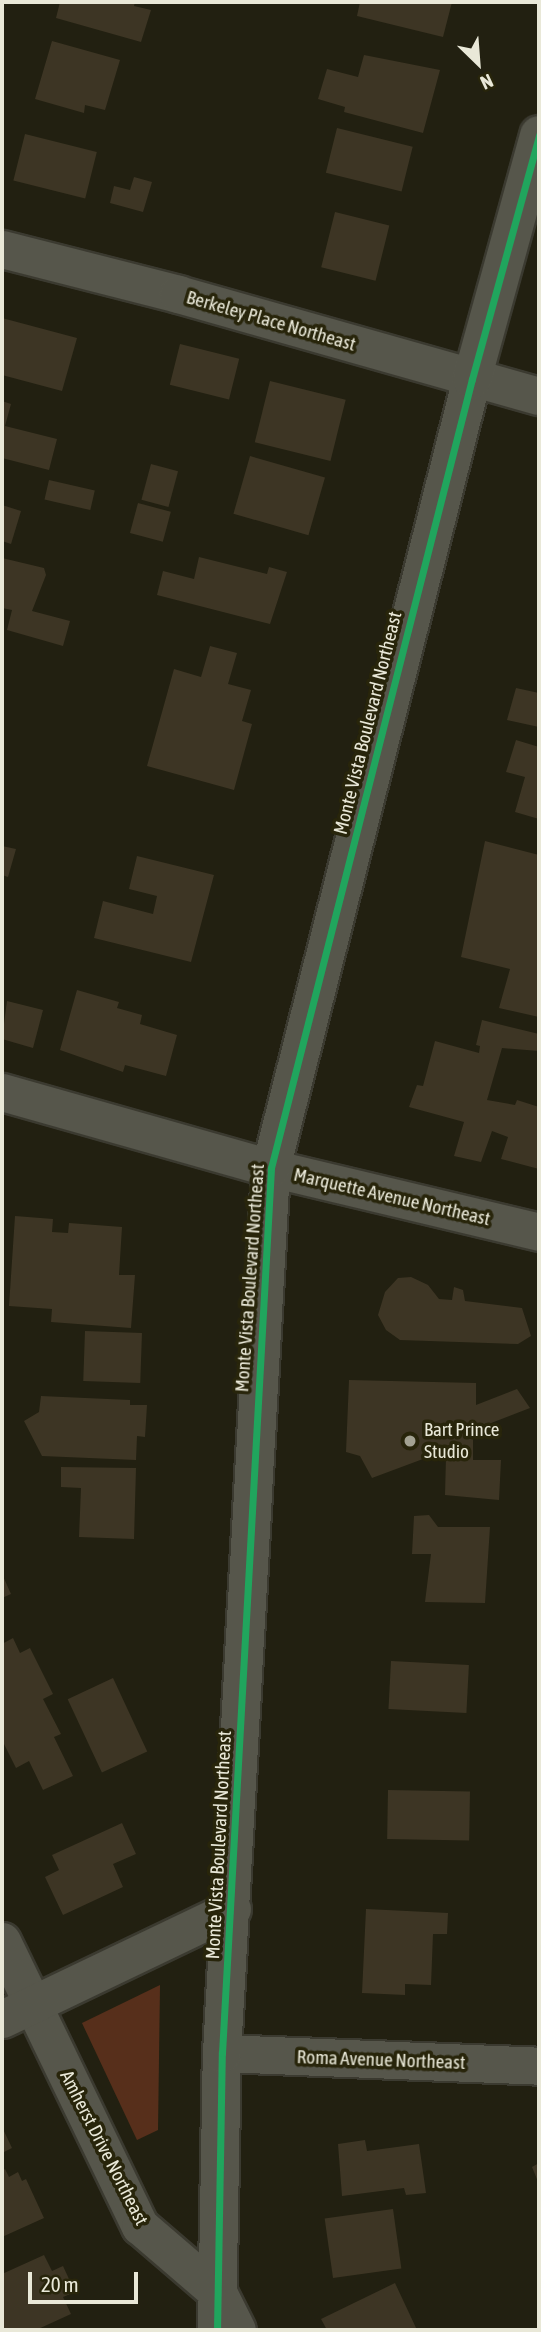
<!DOCTYPE html>
<style>
body{margin:0}
#map{position:relative;width:541px;height:2332px;overflow:hidden;background:#222011;font-family:"Asap Condensed",sans-serif}
div>[style]{position:absolute}
.green>*{inset:0;background:#572f1b}
.building>*{inset:0;background:#3d3524;transform-origin:0 0}
.roads{filter:drop-shadow(2px 0 #3b3a30) drop-shadow(-2px 0 #3b3a30) drop-shadow(0 2px #3b3a30) drop-shadow(0 -2px #3b3a30)}
.minor>*{height:37px;margin:-18.5px;padding:0 18.5px;transform-origin:18.5px;border-radius:18.5px;background:#56564b}
.tertiary>*{height:38px;margin:-19px;padding:0 19px;transform-origin:19px;border-radius:19px;background:#56564b}
.cycleway>*{height:7px;margin:-3.5px;padding:0 3.5px;transform-origin:3.5px;border-radius:3.5px;background:#20a55d}
.dots>*{width:19px;height:19px;translate:-50% -50%;box-sizing:border-box;border:4px solid #28250b;border-radius:50%}
span{translate:-50% -50%;white-space:nowrap;text-align:center;line-height:1.15;-webkit-text-stroke:7px #28250b;paint-order:stroke}
.street-label{font-size:19px;color:#e9e8d8}
.poi-label{font-size:19px;color:#e9e8d8}
.left{translate:0 -50%;text-align:left}
.frame{position:absolute;inset:0;border:4px solid #e9e8d8;pointer-events:none}
.north{position:absolute;left:443px;top:28px;width:70px;height:70px;-webkit-text-stroke:5px #28250b;paint-order:stroke;rotate:155deg;font-size:19px;font-weight:700;line-height:28px;text-align:center;color:#e9e8d8}
.north::after{content:'';display:block;margin:auto;width:24px;height:32px;background:#e9e8d8;clip-path:polygon(50% 0,100% 100%,50% 72%,0 100%)}
.scale{position:absolute;left:28px;top:2272px;width:110px;height:32px;box-sizing:border-box;border:4px solid #e9e8d8;border-top:0;padding-left:9px;font-size:21px;line-height:24px;white-space:nowrap;color:#e9e8d8;-webkit-text-stroke:5px #28250b;paint-order:stroke}
</style>
<div id="map">
<div class="green">
<i style="clip-path:polygon(160px 1985px,158px 2130px,137px 2140px,82px 2023px)"></i>
</div>
<div class="building">
<i style="clip-path:polygon(60px 2px,135px 2px,134px 6px,151px 10px,141px 42px,56px 18px)"></i>
<i style="clip-path:polygon(360px 2px,452px 2px,443px 37px,357px 16px)"></i>
<i style="clip-path:polygon(52px 41px,120px 60px,105px 110px,85px 105px,84px 113px,35px 99px)"></i>
<i style="clip-path:polygon(364px 55px,440px 70px,423px 133px,344px 112px,345px 107px,318px 99px,327px 69px,358px 77px)"></i>
<i style="left:337px;top:128px;width:78px;height:46px;rotate:14deg"></i>
<i style="left:25px;top:134px;width:74px;height:48px;rotate:14deg"></i>
<i style="clip-path:polygon(134px 177px,152px 182px,143px 212px,110px 203px,114px 186px,130px 190px)"></i>
<i style="left:335px;top:212px;width:56px;height:57px;rotate:14deg"></i>
<i style="clip-path:polygon(2px 318px,77px 338px,62px 391px,2px 375px)"></i>
<i style="left:180px;top:344px;width:61px;height:42px;rotate:14deg"></i>
<i style="left:270px;top:381px;width:78px;height:63px;rotate:14deg"></i>
<i style="clip-path:polygon(2px 401px,11px 404px,5px 426px,57px 439px,49px 470px,2px 458px)"></i>
<i style="left:250px;top:456px;width:78px;height:60px;rotate:16deg"></i>
<i style="left:151px;top:464px;width:28px;height:37px;rotate:15deg"></i>
<i style="left:49px;top:480px;width:47px;height:20px;rotate:13deg"></i>
<i style="left:138px;top:503px;width:34px;height:31px;rotate:15deg"></i>
<i style="clip-path:polygon(2px 505px,21px 511px,11px 544px,2px 541px)"></i>
<i style="clip-path:polygon(199px 557px,267px 574px,269px 567px,287px 572px,270px 624px,157px 595px,163px 571px,194px 579px)"></i>
<i style="clip-path:polygon(2px 558px,44px 568px,46px 575px,32px 611px,70px 621px,63px 646px,7px 630px,12px 610px,2px 608px)"></i>
<i style="clip-path:polygon(210px 646px,237px 653px,228px 684px,251px 690px,242px 721px,252px 724px,234px 790px,147px 766px,174px 669px,201px 677px)"></i>
<i style="clip-path:polygon(516px 688px,539px 693px,539px 727px,507px 720px)"></i>
<i style="clip-path:polygon(516px 740px,539px 747px,539px 819px,515px 812px,525px 777px,506px 772px)"></i>
<i style="clip-path:polygon(485px 841px,539px 855px,539px 1017px,499px 1008px,510px 969px,461px 957px)"></i>
<i style="clip-path:polygon(2px 846px,16px 849px,8px 877px,2px 875px)"></i>
<i style="clip-path:polygon(137px 856px,214px 875px,191px 962px,94px 938px,103px 901px,153px 914px,157px 896px,129px 889px)"></i>
<i style="clip-path:polygon(77px 990px,119px 1002px,117px 1008px,142px 1015px,140px 1024px,177px 1035px,166px 1076px,125px 1065px,123px 1072px,60px 1050px)"></i>
<i style="clip-path:polygon(7px 1001px,43px 1010px,33px 1048px,2px 1039px)"></i>
<i style="clip-path:polygon(482px 1020px,539px 1034px,539px 1051px,502px 1048px,487px 1100px,515px 1105px,517px 1100px,539px 1107px,539px 1169px,501px 1159px,508px 1137px,492px 1131px,481px 1162px,454px 1156px,464px 1122px,409px 1107px,417px 1085px,423px 1086px,435px 1041px,479px 1053px,480px 1046px,476px 1045px)"></i>
<i style="clip-path:polygon(15px 1216px,53px 1219px,52px 1232px,68px 1233px,69px 1223px,122px 1227px,119px 1275px,135px 1275px,131px 1328px,51px 1322px,52px 1309px,9px 1306px)"></i>
<i style="clip-path:polygon(411px 1277px,428px 1285px,439px 1299px,452px 1300px,454px 1287px,463px 1290px,465px 1301px,522px 1308px,531px 1336px,518px 1344px,400px 1340px,386px 1330px,378px 1315px,385px 1292px,398px 1278px)"></i>
<i style="left:85px;top:1331px;width:57px;height:50px;rotate:2deg"></i>
<i style="clip-path:polygon(349px 1380px,476px 1383px,476px 1405px,517px 1389px,530px 1408px,473px 1430px,473px 1460px,501px 1460px,499px 1500px,445px 1495px,446px 1457px,431px 1456px,372px 1478px,360px 1456px,346px 1452px)"></i>
<i style="clip-path:polygon(41px 1396px,130px 1400px,130px 1405px,147px 1405px,145px 1437px,137px 1436px,136px 1460px,42px 1456px,24px 1421px,39px 1412px)"></i>
<i style="clip-path:polygon(61px 1467px,136px 1468px,134px 1539px,79px 1537px,81px 1488px,61px 1487px)"></i>
<i style="clip-path:polygon(429px 1515px,438px 1527px,490px 1527px,485px 1603px,425px 1602px,431px 1554px,412px 1554px,414px 1516px)"></i>
<i style="clip-path:polygon(2px 1574px,11px 1594px,2px 1598px)"></i>
<i style="clip-path:polygon(13px 1638px,20px 1653px,30px 1648px,53px 1694px,43px 1699px,61px 1734px,54px 1737px,73px 1776px,43px 1790px,29px 1761px,16px 1768px,2px 1740px,2px 1644px)"></i>
<i style="left:391px;top:1661px;width:78px;height:48px;rotate:3deg"></i>
<i style="left:113px;top:1678px;width:81px;height:50px;rotate:65deg"></i>
<i style="left:388px;top:1790px;width:82px;height:49px;rotate:1deg"></i>
<i style="clip-path:polygon(122px 1823px,136px 1854px,113px 1864px,123px 1887px,63px 1915px,45px 1877px,59px 1870px,52px 1855px)"></i>
<i style="clip-path:polygon(366px 1909px,448px 1913px,447px 1934px,433px 1934px,431px 1985px,405px 1984px,405px 1995px,362px 1993px)"></i>
<i style="clip-path:polygon(2px 2127px,12px 2148px,2px 2153px)"></i>
<i style="clip-path:polygon(365px 2140px,367px 2151px,419px 2144px,426px 2193px,406px 2195px,404px 2188px,342px 2196px,338px 2144px)"></i>
<i style="clip-path:polygon(539px 2163px,539px 2184px,532px 2167px)"></i>
<i style="clip-path:polygon(5px 2169px,9px 2177px,18px 2172px,22px 2181px,26px 2179px,44px 2218px,2px 2237px,2px 2171px)"></i>
<i style="left:393px;top:2209px;width:60px;height:69px;rotate:82deg"></i>
<i style="clip-path:polygon(44px 2255px,52px 2271px,63px 2266px,75px 2292px,63px 2297px,71px 2314px,36px 2330px,2px 2330px,2px 2274px)"></i>
<i style="clip-path:polygon(395px 2283px,417px 2330px,327px 2330px,321px 2319px)"></i>
</div>
<div class="roads">
<div class="minor">
<i style="left:2px;top:249px;width:182px;rotate:14.3deg"></i>
<i style="left:178px;top:294px;width:375px;rotate:15.8deg"></i>
<i style="left:2px;top:1092px;width:280px;rotate:15.8deg"></i>
<i style="left:271px;top:1168px;width:276px;rotate:13.4deg"></i>
<i style="left:2px;top:1941px;width:317px;rotate:64.2deg"></i>
<i style="left:140px;top:2226px;width:104px;rotate:40.7deg"></i>
<i style="left:219px;top:2294px;width:40px;rotate:63.4deg"></i>
<i style="left:2px;top:2019px;width:255px;rotate:-25.6deg"></i>
<i style="left:222px;top:2053px;width:317px;rotate:2.3deg"></i>
</div>
<div class="tertiary">
<i style="left:217px;top:2330px;width:277px;rotate:-89deg"></i>
<i style="left:222px;top:2053px;width:886px;rotate:-86.83deg"></i>
<i style="left:271px;top:1168px;width:814px;rotate:-75.71deg"></i>
<i style="left:472px;top:379px;width:253px;rotate:-74.6deg"></i>
</div>
</div>
<div class="cycleway">
<i style="left:217px;top:2330px;width:277px;rotate:-89deg"></i>
<i style="left:222px;top:2053px;width:886px;rotate:-86.83deg"></i>
<i style="left:271px;top:1168px;width:814px;rotate:-75.71deg"></i>
<i style="left:472px;top:379px;width:253px;rotate:-74.6deg"></i>
</div>
<div class="dots">
<i style="left:410px;top:1441px;background:#a3a292"></i>
</div>
<div class="street-label">
<span style="left:271px;top:321px;rotate:16deg">Berkeley Place Northeast</span>
<span style="left:368px;top:723px;rotate:-76deg">Monte Vista Boulevard Northeast</span>
<span style="left:392px;top:1197px;rotate:13deg">Marquette Avenue Northeast</span>
<span style="left:250px;top:1278px;rotate:-86deg">Monte Vista Boulevard Northeast</span>
<span style="left:219px;top:1845px;rotate:-87deg">Monte Vista Boulevard Northeast</span>
<span style="left:381px;top:2060px;rotate:2deg">Roma Avenue Northeast</span>
<span style="left:104px;top:2148px;rotate:63deg">Amherst Drive Northeast</span>
</div>
<div class="poi-label">
<span class="left" style="left:424px;top:1441px">Bart Prince<br>Studio</span>
</div>
<div class="frame"></div>
<div class="north">N</div>
<div class="scale">20 m</div>
</div>
